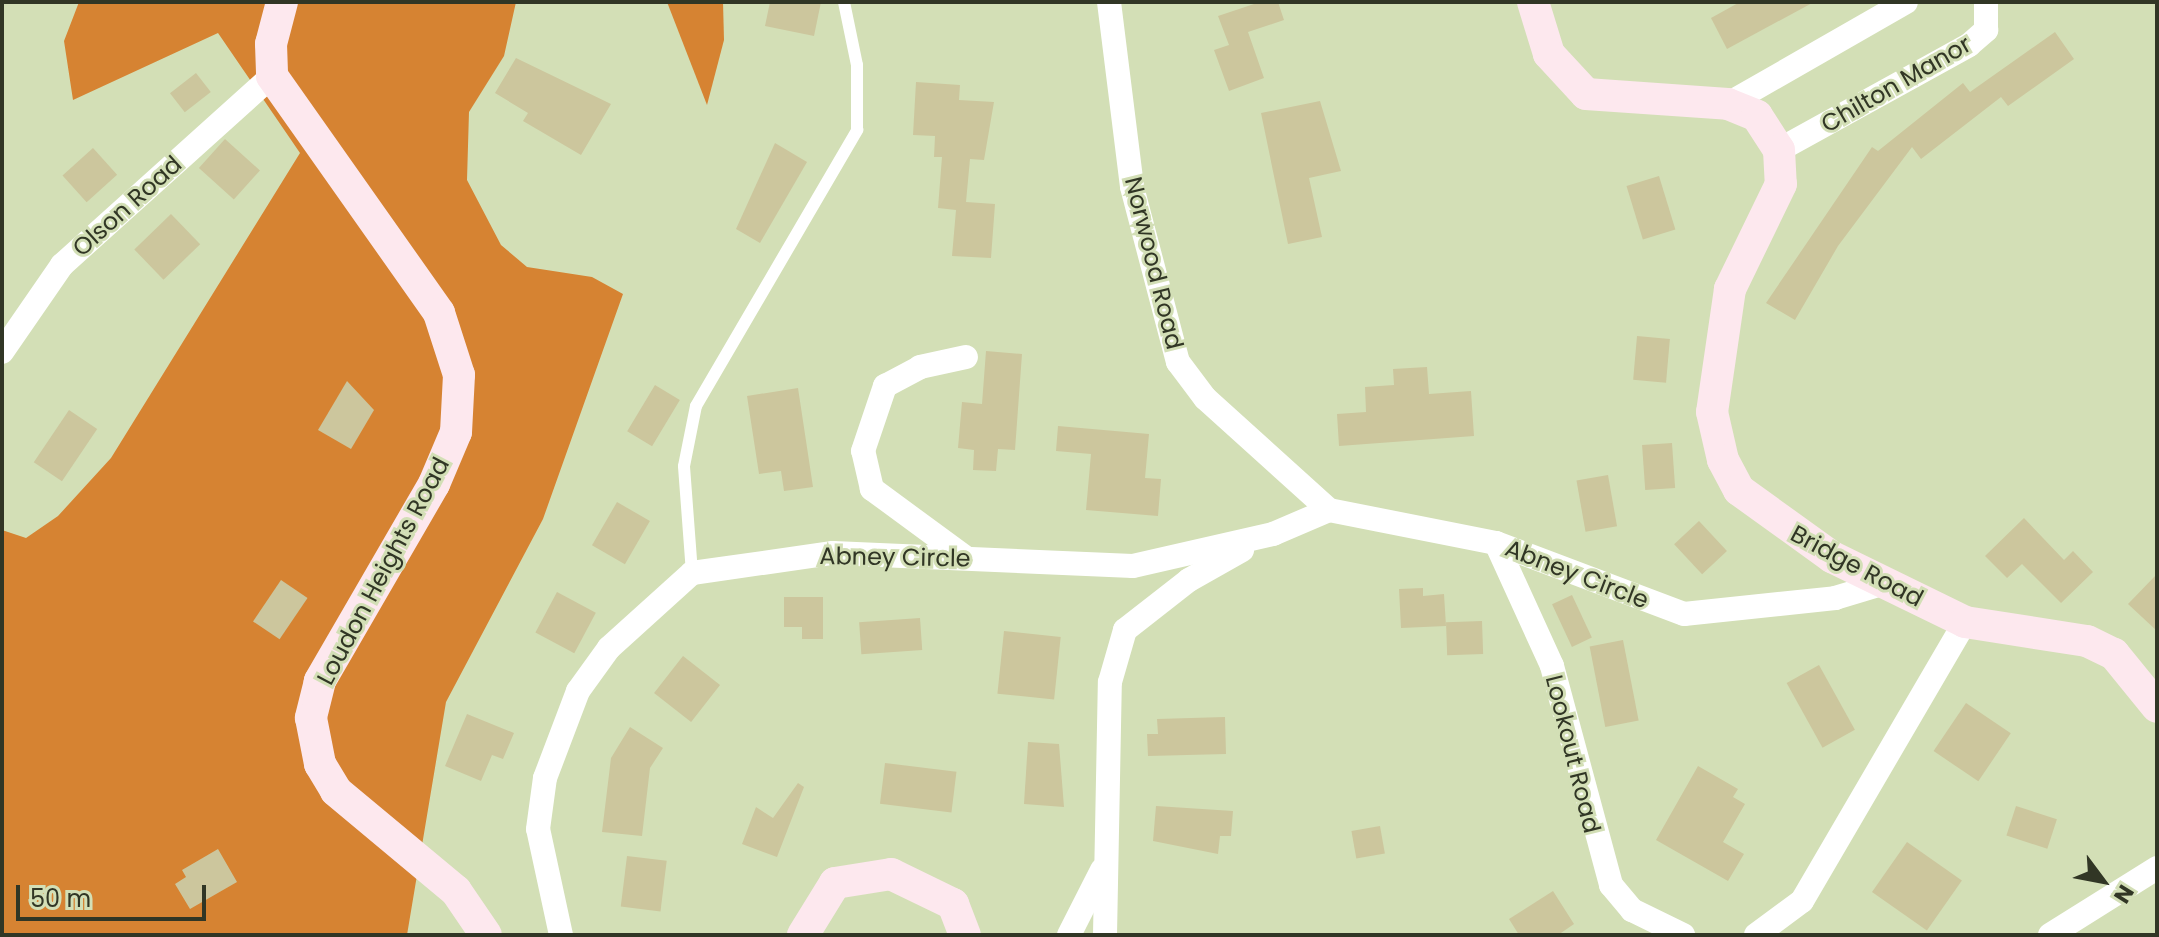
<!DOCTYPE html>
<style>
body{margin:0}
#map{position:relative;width:2159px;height:937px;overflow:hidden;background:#d3dfb6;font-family:Poppins,sans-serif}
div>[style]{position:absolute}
.forest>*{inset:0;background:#d68332}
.building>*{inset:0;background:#ccc69d;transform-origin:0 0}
.lane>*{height:12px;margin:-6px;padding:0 6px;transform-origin:6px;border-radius:6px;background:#fff}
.street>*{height:24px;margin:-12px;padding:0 12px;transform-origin:12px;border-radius:12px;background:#fff}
.secondary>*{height:32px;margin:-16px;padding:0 16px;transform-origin:16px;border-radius:16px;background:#fde8ee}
span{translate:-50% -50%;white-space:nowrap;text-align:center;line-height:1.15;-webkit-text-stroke:6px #d3dfb6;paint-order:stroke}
.street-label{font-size:24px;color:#313625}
.frame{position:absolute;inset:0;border:4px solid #313625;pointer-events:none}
.north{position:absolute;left:2063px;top:841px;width:80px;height:80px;-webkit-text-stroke:6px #d3dfb6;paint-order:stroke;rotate:122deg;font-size:22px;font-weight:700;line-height:32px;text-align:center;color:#313625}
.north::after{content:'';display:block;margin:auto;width:28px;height:36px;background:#313625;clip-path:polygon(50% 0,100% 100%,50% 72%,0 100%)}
.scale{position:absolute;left:16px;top:885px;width:190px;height:36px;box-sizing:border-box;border:4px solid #313625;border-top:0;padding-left:10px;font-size:24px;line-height:28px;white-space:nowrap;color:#313625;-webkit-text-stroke:6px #d3dfb6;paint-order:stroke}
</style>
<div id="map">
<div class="forest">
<i style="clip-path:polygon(79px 2px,516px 2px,504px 56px,469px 112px,467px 180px,501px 245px,527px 267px,592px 277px,623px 294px,543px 519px,446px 702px,407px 935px,2px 935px,2px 530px,26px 538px,58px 516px,111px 458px,300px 153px,218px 33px,73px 100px,64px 41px)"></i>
<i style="clip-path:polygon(667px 2px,723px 2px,724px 40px,707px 105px)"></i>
</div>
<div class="building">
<i style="clip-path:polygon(770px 2px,821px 2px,814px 36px,765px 26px)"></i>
<i style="clip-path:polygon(1260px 2px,1278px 2px,1284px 20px,1248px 32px,1264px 78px,1229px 91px,1214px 50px,1229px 45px,1218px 16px)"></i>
<i style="clip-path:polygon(1740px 2px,1814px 2px,1727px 49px,1711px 18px)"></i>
<i style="clip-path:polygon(2055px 32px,2074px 59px,2008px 106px,2001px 97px,1921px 159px,1912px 147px,1838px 246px,1795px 320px,1766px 303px,1872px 147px,1878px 151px,1963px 83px,1970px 92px)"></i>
<i style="clip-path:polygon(516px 58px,611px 104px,581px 155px,523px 121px,528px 113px,495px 93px)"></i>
<i style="left:196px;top:73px;width:24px;height:33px;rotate:52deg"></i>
<i style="clip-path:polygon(916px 82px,960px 85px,959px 100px,994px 102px,984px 160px,970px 159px,966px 202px,995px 204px,991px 258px,952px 256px,956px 210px,938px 208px,942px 157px,934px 157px,935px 136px,913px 135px)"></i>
<i style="clip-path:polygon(1320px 101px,1341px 171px,1309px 178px,1322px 237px,1288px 244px,1261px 113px)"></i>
<i style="left:225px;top:139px;width:47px;height:39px;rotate:42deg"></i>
<i style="clip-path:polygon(775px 143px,807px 162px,760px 243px,736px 229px)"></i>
<i style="left:93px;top:148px;width:36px;height:41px;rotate:48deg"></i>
<i style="left:1659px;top:176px;width:56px;height:34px;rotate:73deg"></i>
<i style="left:171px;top:214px;width:42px;height:51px;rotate:46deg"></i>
<i style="left:1637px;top:336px;width:33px;height:44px;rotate:5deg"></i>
<i style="clip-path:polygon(986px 351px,1022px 354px,1015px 450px,998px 449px,996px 471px,973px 470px,974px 450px,958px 448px,962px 402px,982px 404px)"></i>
<i style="clip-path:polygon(1427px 367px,1429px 394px,1471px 391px,1474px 436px,1339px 446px,1337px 414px,1366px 412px,1365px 387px,1394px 385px,1393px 369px)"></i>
<i style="clip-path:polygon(347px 381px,374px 410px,351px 449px,318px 430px)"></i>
<i style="left:655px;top:385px;width:29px;height:54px;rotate:31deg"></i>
<i style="clip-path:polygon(798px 388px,813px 487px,784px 491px,781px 471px,759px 474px,747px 396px)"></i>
<i style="left:69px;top:410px;width:34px;height:63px;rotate:34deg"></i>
<i style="clip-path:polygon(1058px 426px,1149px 434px,1145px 478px,1161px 479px,1158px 516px,1086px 510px,1091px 454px,1056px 451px)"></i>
<i style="left:1672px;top:443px;width:45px;height:30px;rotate:86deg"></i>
<i style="left:1608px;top:475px;width:52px;height:32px;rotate:80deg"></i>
<i style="left:617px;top:502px;width:38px;height:50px;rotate:30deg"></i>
<i style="clip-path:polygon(2024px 518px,2064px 560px,2073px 551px,2093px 572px,2061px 603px,2022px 564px,2007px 578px,1985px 556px)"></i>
<i style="left:1699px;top:521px;width:41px;height:34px;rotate:47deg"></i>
<i style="clip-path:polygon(2157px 574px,2157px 631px,2128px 604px)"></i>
<i style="left:281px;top:580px;width:32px;height:50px;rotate:34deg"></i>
<i style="clip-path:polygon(1423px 588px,1423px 596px,1444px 594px,1446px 626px,1401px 628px,1399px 589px)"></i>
<i style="left:557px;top:592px;width:44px;height:46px;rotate:28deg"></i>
<i style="left:1572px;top:595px;width:47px;height:22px;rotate:65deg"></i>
<i style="clip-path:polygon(784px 597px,823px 597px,823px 639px,802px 639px,802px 627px,784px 627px)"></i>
<i style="left:920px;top:618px;width:32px;height:61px;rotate:86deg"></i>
<i style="left:1482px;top:621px;width:33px;height:36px;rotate:88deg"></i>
<i style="left:1004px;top:631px;width:57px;height:63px;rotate:6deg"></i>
<i style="left:1623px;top:640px;width:82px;height:34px;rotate:79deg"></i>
<i style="left:683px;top:656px;width:47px;height:47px;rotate:38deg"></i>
<i style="left:1819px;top:665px;width:74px;height:37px;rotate:61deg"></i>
<i style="left:1966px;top:703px;width:54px;height:58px;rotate:34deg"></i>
<i style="clip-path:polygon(467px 714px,514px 733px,503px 759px,492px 755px,481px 781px,445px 766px)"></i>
<i style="clip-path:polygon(1225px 717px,1226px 754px,1148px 756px,1147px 734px,1158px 734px,1157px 719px)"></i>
<i style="clip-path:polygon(630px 727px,663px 748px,650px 768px,642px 836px,602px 832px,611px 758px)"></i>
<i style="clip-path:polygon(1028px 742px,1059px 744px,1064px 807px,1024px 804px)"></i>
<i style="left:885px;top:763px;width:72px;height:41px;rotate:7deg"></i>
<i style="clip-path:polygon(1698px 766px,1738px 789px,1733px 797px,1745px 804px,1723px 842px,1744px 854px,1728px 881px,1656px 840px)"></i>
<i style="clip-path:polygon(798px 783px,804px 787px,777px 857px,742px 844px,756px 807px,773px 818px)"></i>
<i style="clip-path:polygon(1156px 806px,1233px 811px,1231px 836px,1220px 836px,1218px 854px,1153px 841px)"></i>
<i style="left:2016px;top:806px;width:43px;height:31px;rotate:18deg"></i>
<i style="left:1380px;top:826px;width:28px;height:29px;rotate:80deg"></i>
<i style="left:1907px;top:842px;width:67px;height:61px;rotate:35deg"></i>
<i style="clip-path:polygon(218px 849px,237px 882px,190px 909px,175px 884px,186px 877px,182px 870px)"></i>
<i style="left:627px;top:856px;width:40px;height:51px;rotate:7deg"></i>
<i style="clip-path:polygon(1553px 891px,1574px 924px,1558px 935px,1519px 935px,1509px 919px)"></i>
</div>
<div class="lane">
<i style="left:692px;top:573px;width:107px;rotate:-94.3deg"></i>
<i style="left:684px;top:466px;width:61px;rotate:-78.7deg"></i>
<i style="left:696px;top:406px;width:320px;rotate:-59.7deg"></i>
<i style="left:857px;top:130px;width:65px;rotate:-90deg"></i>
<i style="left:857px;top:65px;width:64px;rotate:-101.7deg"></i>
</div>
<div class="street">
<i style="left:1109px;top:2px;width:186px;rotate:82.9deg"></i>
<i style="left:1132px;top:187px;width:181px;rotate:75.3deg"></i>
<i style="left:1178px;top:362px;width:45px;rotate:53.1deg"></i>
<i style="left:1205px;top:398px;width:167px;rotate:42.1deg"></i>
<i style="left:1728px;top:104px;width:205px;rotate:-29.8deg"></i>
<i style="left:1779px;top:150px;width:217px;rotate:-28.9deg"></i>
<i style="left:1969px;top:45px;width:23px;rotate:-41deg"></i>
<i style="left:1986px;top:30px;width:28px;rotate:-90deg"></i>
<i style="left:2px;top:352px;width:106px;rotate:-55.4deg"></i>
<i style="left:62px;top:265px;width:283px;rotate:-42deg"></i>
<i style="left:1496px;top:543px;width:135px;rotate:65.5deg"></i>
<i style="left:1552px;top:666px;width:227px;rotate:74.9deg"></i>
<i style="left:1611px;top:885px;width:33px;rotate:50deg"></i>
<i style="left:1632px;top:910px;width:57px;rotate:26.1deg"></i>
<i style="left:966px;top:558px;width:117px;rotate:-143.7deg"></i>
<i style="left:872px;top:489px;width:39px;rotate:-103deg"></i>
<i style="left:863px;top:451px;width:69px;rotate:-71.3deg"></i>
<i style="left:885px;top:386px;width:40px;rotate:-28deg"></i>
<i style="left:920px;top:367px;width:47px;rotate:-12.3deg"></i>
<i style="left:561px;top:935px;width:108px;rotate:-102.2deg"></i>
<i style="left:538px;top:829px;width:51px;rotate:-82.2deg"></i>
<i style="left:545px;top:778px;width:93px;rotate:-69.2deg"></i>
<i style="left:578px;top:691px;width:53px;rotate:-54.2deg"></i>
<i style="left:609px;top:648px;width:112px;rotate:-42.1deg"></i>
<i style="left:692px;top:573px;width:142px;rotate:-8.1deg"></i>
<i style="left:833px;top:553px;width:300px;rotate:2.5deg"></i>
<i style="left:1133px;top:566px;width:144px;rotate:-12.9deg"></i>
<i style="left:1273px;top:534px;width:61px;rotate:-23.2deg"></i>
<i style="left:1329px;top:510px;width:170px;rotate:11.2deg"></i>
<i style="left:1496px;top:543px;width:201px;rotate:20.7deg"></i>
<i style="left:1684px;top:614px;width:152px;rotate:-6deg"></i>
<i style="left:1835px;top:598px;width:52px;rotate:-16.7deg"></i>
<i style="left:1069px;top:935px;width:73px;rotate:-63.1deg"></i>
<i style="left:1105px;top:935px;width:253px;rotate:-88.9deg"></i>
<i style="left:1110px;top:682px;width:54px;rotate:-73.9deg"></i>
<i style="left:1125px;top:630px;width:81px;rotate:-38deg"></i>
<i style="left:1189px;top:580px;width:61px;rotate:-29.5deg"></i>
<i style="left:1756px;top:935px;width:57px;rotate:-36.5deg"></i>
<i style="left:1802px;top:901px;width:323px;rotate:-59.7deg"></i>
<i style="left:2050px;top:935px;width:126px;rotate:-32.1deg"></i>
</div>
<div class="secondary">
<i style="left:282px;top:2px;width:43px;rotate:104.7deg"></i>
<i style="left:271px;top:44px;width:32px;rotate:88deg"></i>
<i style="left:272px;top:76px;width:290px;rotate:54.8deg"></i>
<i style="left:439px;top:313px;width:65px;rotate:72.1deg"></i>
<i style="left:459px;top:375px;width:57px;rotate:93deg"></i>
<i style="left:456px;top:432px;width:56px;rotate:112.9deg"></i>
<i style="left:434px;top:484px;width:228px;rotate:120.1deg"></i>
<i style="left:320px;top:681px;width:38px;rotate:104deg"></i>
<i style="left:311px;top:718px;width:47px;rotate:78.9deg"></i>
<i style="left:320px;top:764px;width:31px;rotate:59deg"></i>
<i style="left:336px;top:791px;width:156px;rotate:39.8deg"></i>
<i style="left:456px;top:891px;width:53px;rotate:55.7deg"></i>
<i style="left:1533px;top:2px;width:54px;rotate:72.9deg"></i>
<i style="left:1549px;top:54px;width:54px;rotate:47.2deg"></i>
<i style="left:1586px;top:94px;width:142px;rotate:4deg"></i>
<i style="left:1728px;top:104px;width:31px;rotate:22deg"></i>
<i style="left:1757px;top:116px;width:40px;rotate:57.1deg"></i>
<i style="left:1779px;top:150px;width:34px;rotate:87deg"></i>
<i style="left:1781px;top:184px;width:117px;rotate:115.9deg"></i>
<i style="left:1730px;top:289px;width:124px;rotate:98.3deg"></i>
<i style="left:1712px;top:412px;width:49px;rotate:77.1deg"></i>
<i style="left:1723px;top:460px;width:34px;rotate:62deg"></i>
<i style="left:1739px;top:490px;width:115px;rotate:35.8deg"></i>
<i style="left:1832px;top:557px;width:148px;rotate:26deg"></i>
<i style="left:1965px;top:622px;width:123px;rotate:8.9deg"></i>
<i style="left:2087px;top:641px;width:30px;rotate:26deg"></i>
<i style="left:2114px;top:654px;width:68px;rotate:50.9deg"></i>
<i style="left:803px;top:935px;width:61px;rotate:-58.4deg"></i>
<i style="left:835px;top:883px;width:57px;rotate:-9.1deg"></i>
<i style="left:891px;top:874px;width:69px;rotate:25.8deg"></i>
<i style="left:953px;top:904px;width:33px;rotate:69deg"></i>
</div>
<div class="street-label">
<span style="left:1896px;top:84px;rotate:-30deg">Chilton Manor</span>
<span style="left:127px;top:206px;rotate:-42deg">Olson Road</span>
<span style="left:1154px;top:263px;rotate:76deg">Norwood Road</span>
<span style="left:895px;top:557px;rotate:1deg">Abney Circle</span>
<span style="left:1857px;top:566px;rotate:28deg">Bridge Road</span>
<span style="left:383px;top:571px;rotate:-62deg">Loudon Heights Road</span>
<span style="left:1577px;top:574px;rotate:21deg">Abney Circle</span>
<span style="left:1573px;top:754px;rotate:76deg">Lookout Road</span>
</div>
<div class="frame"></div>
<div class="north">N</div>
<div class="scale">50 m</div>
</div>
